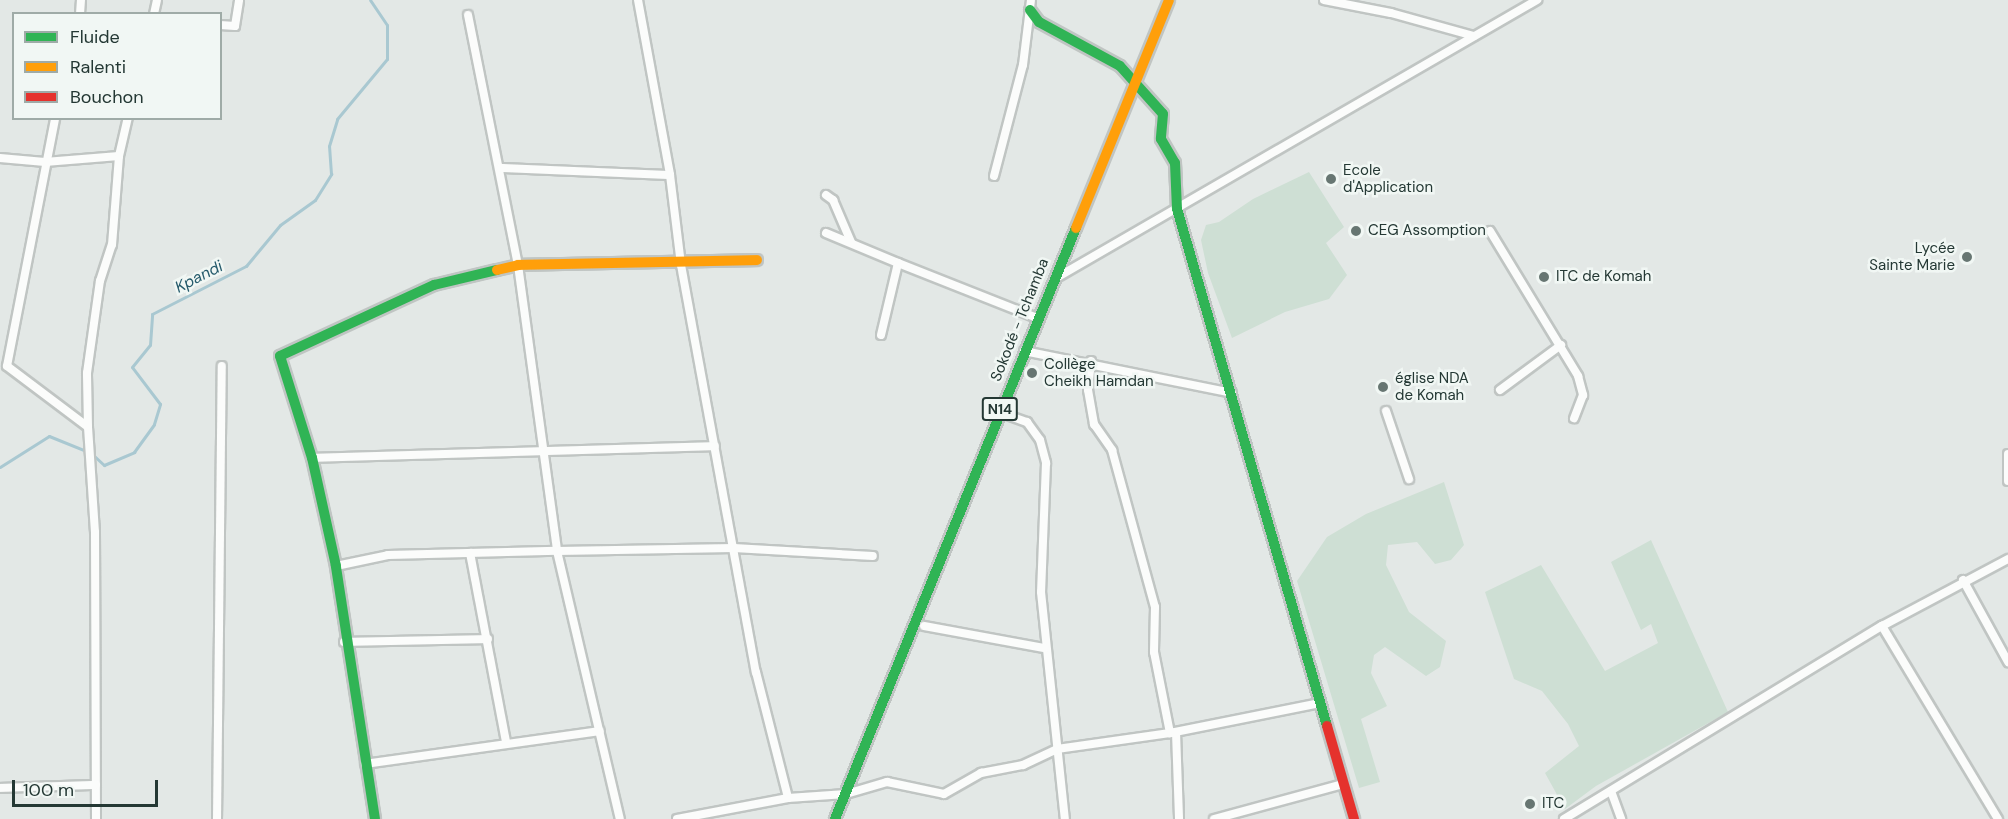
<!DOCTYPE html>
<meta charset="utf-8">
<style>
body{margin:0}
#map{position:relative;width:2008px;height:819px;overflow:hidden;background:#e3e8e6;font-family:"DM Sans",sans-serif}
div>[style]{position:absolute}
.green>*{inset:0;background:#cedfd4}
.stream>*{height:3px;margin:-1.5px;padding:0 1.5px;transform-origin:1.5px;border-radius:1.5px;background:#a9c8d1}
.roads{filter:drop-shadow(2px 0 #c0c5c3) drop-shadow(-2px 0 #c0c5c3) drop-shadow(0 2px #c0c5c3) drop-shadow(0 -2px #c0c5c3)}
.street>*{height:8px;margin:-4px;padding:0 4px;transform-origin:4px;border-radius:4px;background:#fbfcfb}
.fast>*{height:10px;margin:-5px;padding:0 5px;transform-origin:5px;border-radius:5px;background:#30b455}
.slow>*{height:10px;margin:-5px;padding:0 5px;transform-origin:5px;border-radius:5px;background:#ff9f0a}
.jam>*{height:10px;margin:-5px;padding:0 5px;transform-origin:5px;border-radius:5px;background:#e5322d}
.dots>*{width:16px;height:16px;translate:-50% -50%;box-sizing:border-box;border:3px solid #f1f7f4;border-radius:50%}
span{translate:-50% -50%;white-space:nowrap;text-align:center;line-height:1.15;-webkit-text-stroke:5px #f1f7f4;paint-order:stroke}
.shield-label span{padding:2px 4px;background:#f1f7f4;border:2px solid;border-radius:4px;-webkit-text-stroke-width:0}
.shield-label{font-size:14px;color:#243834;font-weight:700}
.poi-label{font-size:15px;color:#243834}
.left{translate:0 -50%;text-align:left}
.right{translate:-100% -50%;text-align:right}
.street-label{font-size:15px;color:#243834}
.water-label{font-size:16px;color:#265b6c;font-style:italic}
.legend{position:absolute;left:12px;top:12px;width:210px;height:108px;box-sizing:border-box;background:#f1f7f4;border:2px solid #9faba7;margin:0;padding:8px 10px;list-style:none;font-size:18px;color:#243834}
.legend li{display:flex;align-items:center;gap:12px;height:30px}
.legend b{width:30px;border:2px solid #9faba7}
.scale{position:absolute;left:12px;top:780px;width:146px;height:27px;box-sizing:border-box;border:3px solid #243834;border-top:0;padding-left:8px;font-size:18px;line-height:21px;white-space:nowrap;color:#243834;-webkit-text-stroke:4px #f1f7f4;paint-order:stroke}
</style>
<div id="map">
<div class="green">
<i style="clip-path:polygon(1309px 172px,1344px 227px,1326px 243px,1347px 275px,1329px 299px,1285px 312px,1232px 338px,1208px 273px,1201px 240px,1206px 225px,1219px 222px,1253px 199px)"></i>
<i style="clip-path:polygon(1444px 482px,1464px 545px,1451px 560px,1435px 564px,1417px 542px,1388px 545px,1386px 565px,1409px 612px,1446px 641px,1440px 667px,1426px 676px,1385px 647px,1374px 655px,1371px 673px,1387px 706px,1361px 719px,1380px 782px,1359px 788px,1297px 581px,1327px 537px,1366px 514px)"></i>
<i style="clip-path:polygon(1651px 540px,1728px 712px,1596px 786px,1565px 809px,1545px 773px,1579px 746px,1568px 724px,1542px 691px,1514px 679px,1485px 592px,1541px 565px,1605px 671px,1658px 643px,1651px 624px,1641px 630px,1611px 562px)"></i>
</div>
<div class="stream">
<i style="left:0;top:467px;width:58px;rotate:-32.3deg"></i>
<i style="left:49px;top:436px;width:45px;rotate:22deg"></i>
<i style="left:91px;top:453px;width:18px;rotate:43deg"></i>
<i style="left:104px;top:465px;width:33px;rotate:-23deg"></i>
<i style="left:134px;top:452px;width:34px;rotate:-54deg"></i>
<i style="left:154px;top:424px;width:21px;rotate:-73deg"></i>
<i style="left:160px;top:404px;width:46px;rotate:-127.1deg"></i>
<i style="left:132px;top:367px;width:28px;rotate:-51deg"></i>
<i style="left:150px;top:345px;width:31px;rotate:-86deg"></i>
<i style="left:152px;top:314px;width:106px;rotate:-27.1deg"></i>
<i style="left:246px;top:266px;width:53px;rotate:-50.3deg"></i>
<i style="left:280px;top:225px;width:43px;rotate:-35.5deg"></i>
<i style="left:315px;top:200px;width:31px;rotate:-58deg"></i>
<i style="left:331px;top:174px;width:28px;rotate:-94deg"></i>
<i style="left:329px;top:146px;width:28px;rotate:-73deg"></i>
<i style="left:337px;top:119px;width:78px;rotate:-50.2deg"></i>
<i style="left:387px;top:59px;width:34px;rotate:-90deg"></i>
<i style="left:387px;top:25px;width:30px;rotate:-124deg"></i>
</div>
<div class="roads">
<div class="street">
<i style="left:638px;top:0;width:178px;rotate:79.6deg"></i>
<i style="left:670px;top:175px;width:91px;rotate:83deg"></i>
<i style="left:681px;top:265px;width:414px;rotate:79.6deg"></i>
<i style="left:756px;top:672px;width:130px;rotate:75.7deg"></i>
<i style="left:1324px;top:0;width:68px;rotate:11deg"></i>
<i style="left:1391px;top:13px;width:86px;rotate:15.5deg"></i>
<i style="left:80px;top:14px;width:14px;rotate:-86deg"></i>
<i style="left:154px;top:14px;width:14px;rotate:-78deg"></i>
<i style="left:468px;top:15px;width:255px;rotate:78.7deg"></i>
<i style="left:518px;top:265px;width:289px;rotate:82.2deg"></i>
<i style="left:557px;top:551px;width:275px;rotate:76.8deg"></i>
<i style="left:220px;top:25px;width:15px;rotate:4deg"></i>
<i style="left:235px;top:26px;width:26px;rotate:-81deg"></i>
<i style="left:0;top:158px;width:45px;rotate:5.1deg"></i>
<i style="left:45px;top:162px;width:74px;rotate:-4.6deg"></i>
<i style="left:501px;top:168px;width:169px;rotate:2.4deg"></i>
<i style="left:994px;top:176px;width:115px;rotate:-75.4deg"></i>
<i style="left:1023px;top:65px;width:65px;rotate:-83deg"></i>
<i style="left:826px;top:195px;width:9px;rotate:36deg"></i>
<i style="left:833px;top:200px;width:46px;rotate:66.8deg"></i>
<i style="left:1490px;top:231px;width:170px;rotate:58.7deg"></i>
<i style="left:1578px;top:376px;width:20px;rotate:75deg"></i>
<i style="left:1583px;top:395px;width:25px;rotate:111deg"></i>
<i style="left:826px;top:233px;width:78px;rotate:22.6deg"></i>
<i style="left:1056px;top:278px;width:556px;rotate:-30.03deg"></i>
<i style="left:881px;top:335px;width:74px;rotate:-76.7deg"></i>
<i style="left:898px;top:263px;width:149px;rotate:21.6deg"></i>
<i style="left:1024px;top:351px;width:212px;rotate:11.4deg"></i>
<i style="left:1091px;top:361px;width:29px;rotate:96deg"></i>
<i style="left:1088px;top:390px;width:35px;rotate:80deg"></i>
<i style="left:1094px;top:424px;width:32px;rotate:55deg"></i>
<i style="left:1112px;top:450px;width:163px;rotate:74.7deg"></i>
<i style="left:1155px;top:607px;width:45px;rotate:91.3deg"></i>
<i style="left:1154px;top:652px;width:83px;rotate:78.8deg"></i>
<i style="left:7px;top:366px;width:101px;rotate:37deg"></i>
<i style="left:88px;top:427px;width:105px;rotate:86.2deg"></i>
<i style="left:95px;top:532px;width:287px;rotate:89.8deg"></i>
<i style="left:7px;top:366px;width:253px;rotate:-79deg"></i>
<i style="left:1500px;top:390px;width:76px;rotate:-36.4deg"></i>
<i style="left:1386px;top:411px;width:72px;rotate:71.3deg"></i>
<i style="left:999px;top:412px;width:30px;rotate:20deg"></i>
<i style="left:1027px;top:422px;width:22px;rotate:54deg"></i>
<i style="left:1040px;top:440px;width:24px;rotate:75deg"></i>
<i style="left:1046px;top:463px;width:129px;rotate:92.2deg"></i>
<i style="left:1041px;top:592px;width:228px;rotate:84deg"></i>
<i style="left:88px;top:427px;width:54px;rotate:-91.1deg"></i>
<i style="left:87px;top:373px;width:93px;rotate:-82deg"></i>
<i style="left:100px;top:281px;width:38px;rotate:-72deg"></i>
<i style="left:112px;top:245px;width:89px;rotate:-85.5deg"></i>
<i style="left:119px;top:156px;width:39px;rotate:-77deg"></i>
<i style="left:2008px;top:454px;width:27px;rotate:90deg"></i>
<i style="left:312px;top:458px;width:403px;rotate:-1.7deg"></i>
<i style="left:470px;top:553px;width:192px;rotate:79.2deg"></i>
<i style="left:336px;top:566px;width:53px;rotate:-11.9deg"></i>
<i style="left:388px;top:555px;width:169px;rotate:-1.4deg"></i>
<i style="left:557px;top:551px;width:177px;rotate:-1deg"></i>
<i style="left:734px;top:548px;width:139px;rotate:3.3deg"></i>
<i style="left:1963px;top:580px;width:94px;rotate:61.2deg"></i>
<i style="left:924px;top:626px;width:122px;rotate:10.4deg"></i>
<i style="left:1882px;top:626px;width:225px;rotate:59deg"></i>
<i style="left:344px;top:642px;width:144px;rotate:-1.2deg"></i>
<i style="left:1176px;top:732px;width:87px;rotate:88deg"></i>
<i style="left:365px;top:764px;width:237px;rotate:-8deg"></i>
<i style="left:0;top:788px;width:96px;rotate:-1.8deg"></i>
<i style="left:1611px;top:791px;width:30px;rotate:70deg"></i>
<i style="left:217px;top:819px;width:453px;rotate:-89.4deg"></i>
<i style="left:677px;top:819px;width:113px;rotate:-10.7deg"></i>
<i style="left:788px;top:798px;width:58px;rotate:-3.9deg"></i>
<i style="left:846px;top:794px;width:43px;rotate:-16.3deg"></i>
<i style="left:887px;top:782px;width:58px;rotate:11.9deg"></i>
<i style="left:944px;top:794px;width:43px;rotate:-29.6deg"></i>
<i style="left:981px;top:773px;width:43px;rotate:-10.8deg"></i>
<i style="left:1023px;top:765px;width:38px;rotate:-25deg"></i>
<i style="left:1057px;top:749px;width:114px;rotate:-8.1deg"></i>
<i style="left:1170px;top:733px;width:153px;rotate:-11.3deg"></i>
<i style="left:1214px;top:819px;width:134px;rotate:-15.2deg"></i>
<i style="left:1564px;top:819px;width:372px;rotate:-31.3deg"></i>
<i style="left:1882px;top:626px;width:143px;rotate:-28deg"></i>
</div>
<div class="fast">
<i style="left:1030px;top:10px;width:15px;rotate:53deg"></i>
<i style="left:1039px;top:22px;width:92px;rotate:28.5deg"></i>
<i style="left:1120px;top:66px;width:64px;rotate:48.1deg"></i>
<i style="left:1163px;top:114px;width:25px;rotate:95deg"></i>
<i style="left:1161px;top:139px;width:28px;rotate:60deg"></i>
<i style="left:1175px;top:163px;width:46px;rotate:87.5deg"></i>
<i style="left:1177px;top:209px;width:538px;rotate:73.82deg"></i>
<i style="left:375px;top:819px;width:256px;rotate:-98.8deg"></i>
<i style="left:336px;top:566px;width:111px;rotate:-102.5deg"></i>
<i style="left:312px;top:458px;width:107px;rotate:-107.4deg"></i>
<i style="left:280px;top:356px;width:170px;rotate:-24.8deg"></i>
<i style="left:434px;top:285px;width:65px;rotate:-13.4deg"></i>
<i style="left:835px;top:819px;width:638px;rotate:-67.82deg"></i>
</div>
<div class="slow">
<i style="left:1076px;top:228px;width:246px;rotate:-67.8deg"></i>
<i style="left:497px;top:270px;width:22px;rotate:-13deg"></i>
<i style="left:518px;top:265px;width:239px;rotate:-1.2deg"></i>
</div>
<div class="jam">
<i style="left:1327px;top:726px;width:97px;rotate:73.8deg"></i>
</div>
</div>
<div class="dots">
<i style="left:1331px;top:179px;background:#677672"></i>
<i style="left:1356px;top:231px;background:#677672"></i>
<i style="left:1967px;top:257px;background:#677672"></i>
<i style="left:1544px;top:277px;background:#677672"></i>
<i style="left:1032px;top:373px;background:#677672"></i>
<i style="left:1383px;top:387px;background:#677672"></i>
<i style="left:1530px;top:804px;background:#677672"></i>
</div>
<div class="shield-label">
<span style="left:1000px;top:409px">N14</span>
</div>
<div class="poi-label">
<span class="left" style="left:1343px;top:179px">Ecole<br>d'Application</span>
<span class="left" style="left:1368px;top:231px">CEG Assomption</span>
<span class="right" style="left:1955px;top:257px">Lycée<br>Sainte Marie</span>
<span class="left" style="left:1556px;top:277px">ITC de Komah</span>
<span class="left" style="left:1044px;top:373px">Collège<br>Cheikh Hamdan</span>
<span class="left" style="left:1395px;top:387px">église NDA<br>de Komah</span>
<span class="left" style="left:1542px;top:804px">ITC</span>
</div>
<div class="street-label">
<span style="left:1020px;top:320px;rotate:-68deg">Sokodé - Tchamba</span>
</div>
<div class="water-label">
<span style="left:199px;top:277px;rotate:-27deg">Kpandi</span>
</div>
<ul class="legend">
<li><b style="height:8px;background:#30b455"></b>Fluide</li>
<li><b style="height:8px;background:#ff9f0a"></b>Ralenti</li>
<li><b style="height:8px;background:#e5322d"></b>Bouchon</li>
</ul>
<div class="scale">100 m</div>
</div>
